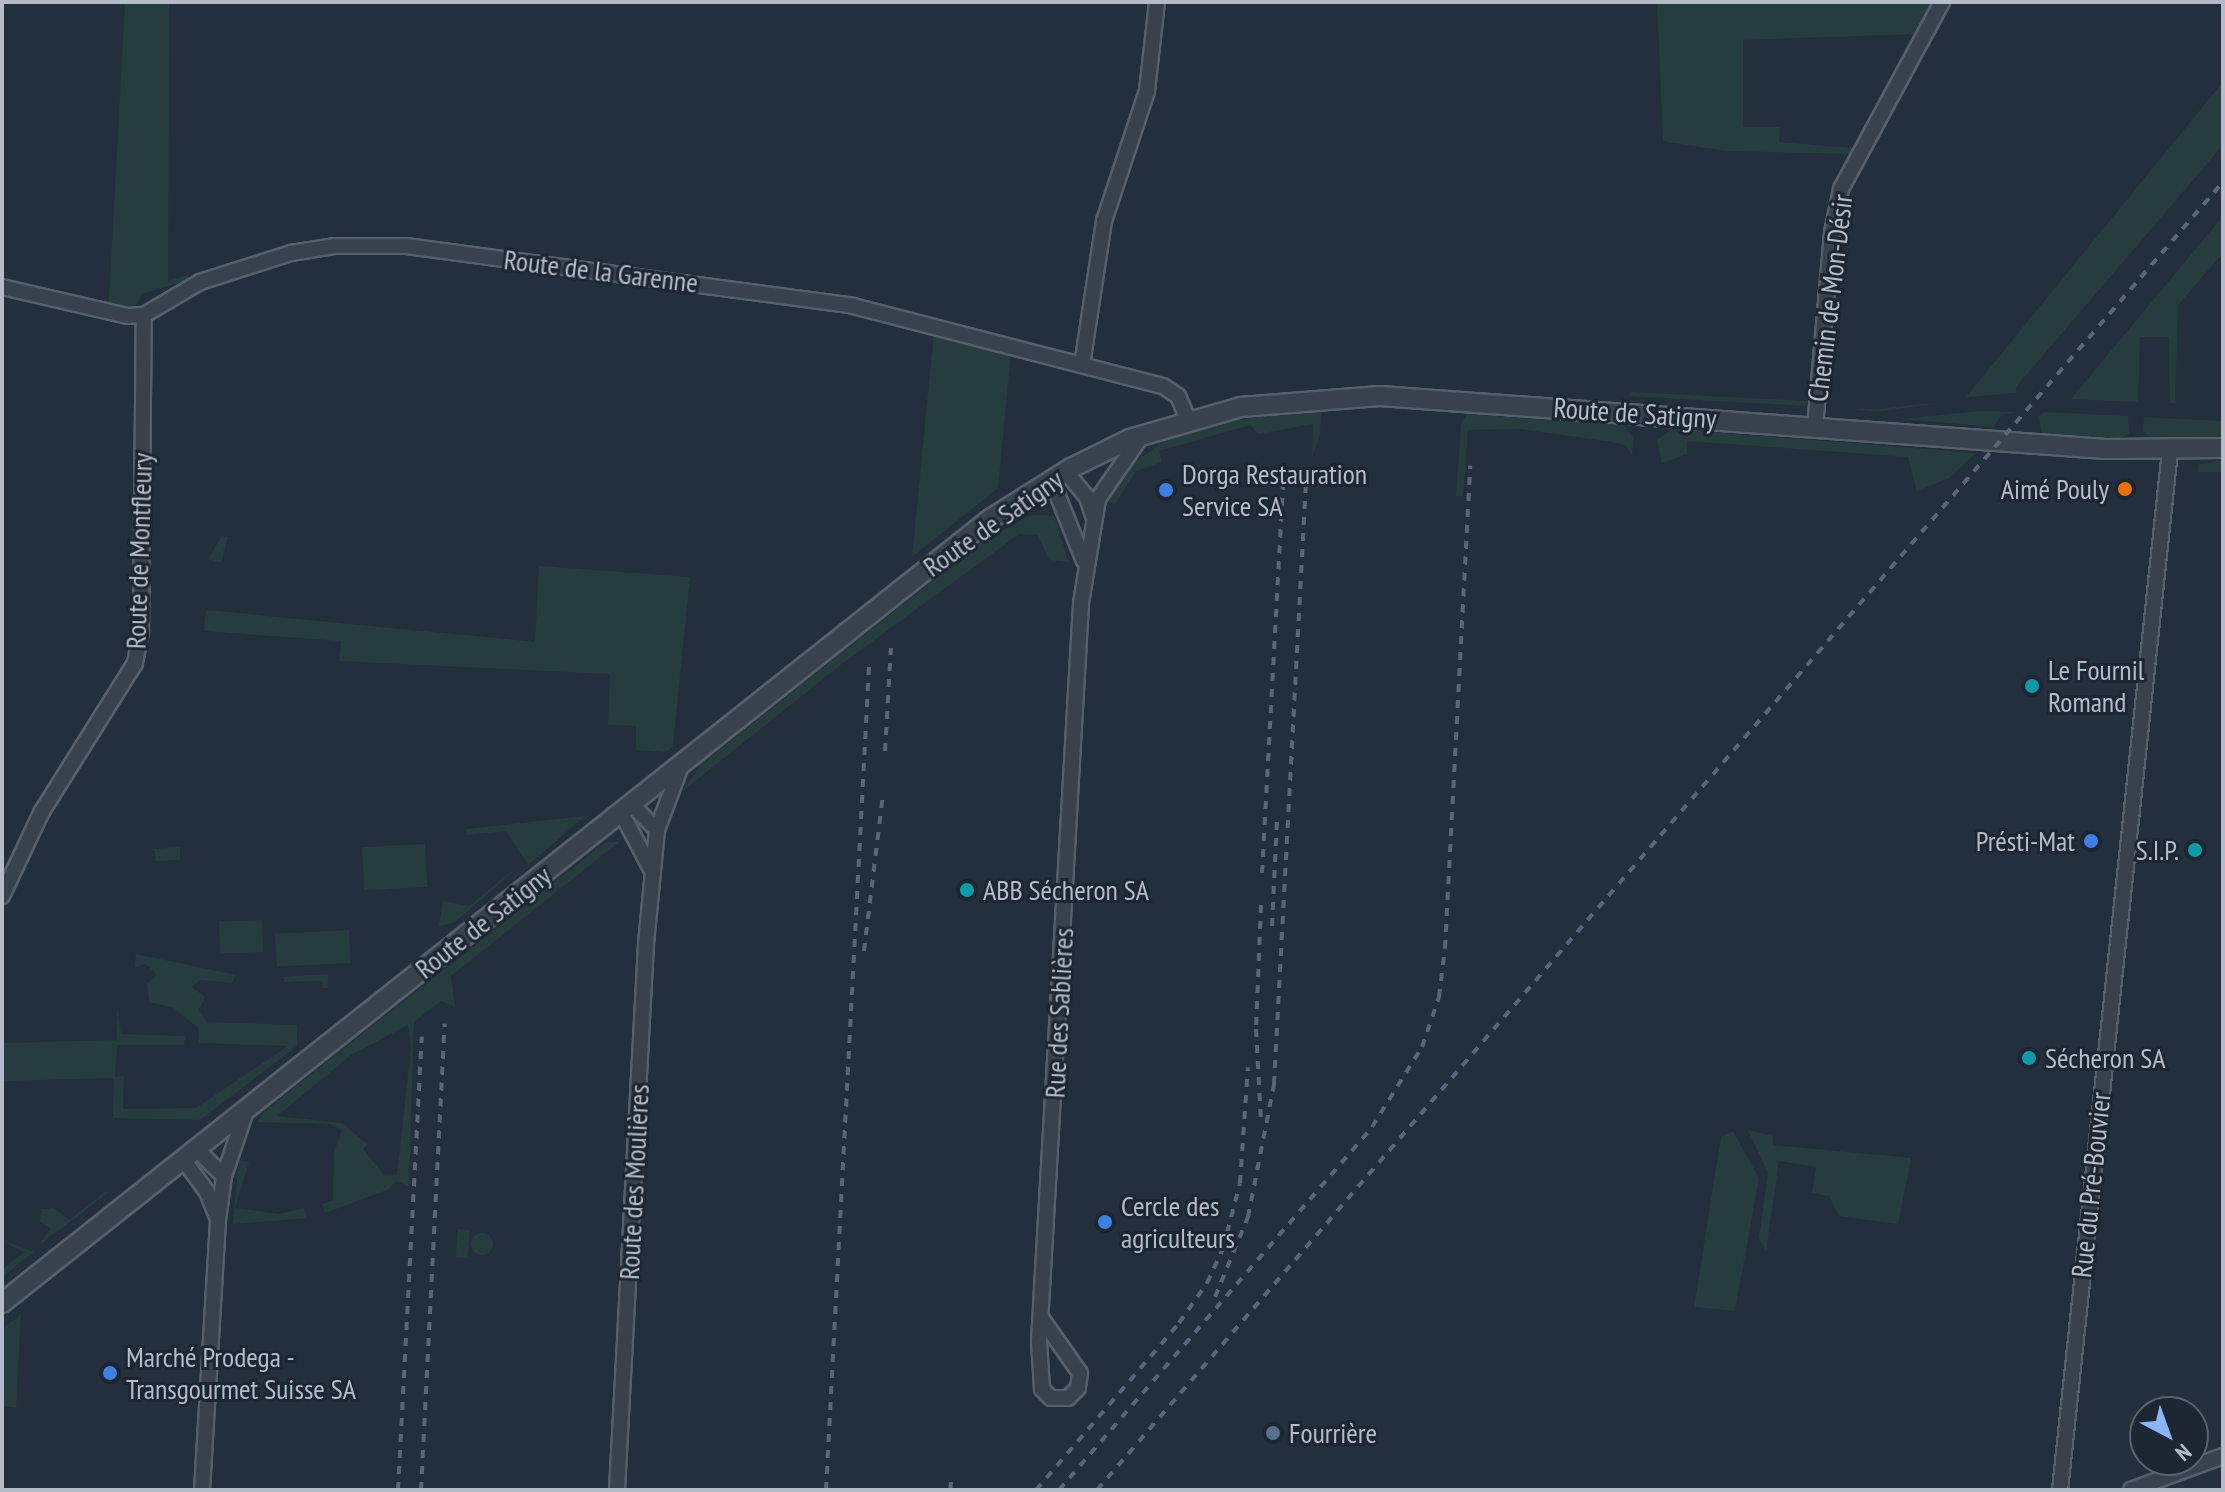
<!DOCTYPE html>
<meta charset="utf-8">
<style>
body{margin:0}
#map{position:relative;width:2225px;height:1492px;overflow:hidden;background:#242f3e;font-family:"PT Sans Narrow",sans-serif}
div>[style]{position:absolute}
.green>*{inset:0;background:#263c3f;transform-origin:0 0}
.round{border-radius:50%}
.roads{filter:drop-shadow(2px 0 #565f6c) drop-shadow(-2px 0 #565f6c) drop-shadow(0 2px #565f6c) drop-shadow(0 -2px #565f6c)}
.minor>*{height:14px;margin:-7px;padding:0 7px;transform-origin:7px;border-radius:7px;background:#38414e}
.tertiary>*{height:18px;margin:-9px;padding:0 9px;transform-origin:9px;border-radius:9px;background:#38414e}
.rail>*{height:4px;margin-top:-2px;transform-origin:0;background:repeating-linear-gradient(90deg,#5a6575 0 8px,transparent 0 16px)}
.dots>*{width:22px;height:22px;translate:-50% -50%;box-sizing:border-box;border:4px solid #1d2633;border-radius:50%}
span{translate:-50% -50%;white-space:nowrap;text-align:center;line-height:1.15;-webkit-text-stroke:6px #1d2633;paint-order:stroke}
.street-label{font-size:28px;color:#b4bcc9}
.poi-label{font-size:28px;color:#b4bcc9}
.left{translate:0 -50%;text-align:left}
.right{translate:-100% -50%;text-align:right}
.frame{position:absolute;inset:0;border:4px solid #b4bcc9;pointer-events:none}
.north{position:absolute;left:2129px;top:1396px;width:80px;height:80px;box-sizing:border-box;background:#1d2633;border:2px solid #59626f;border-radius:50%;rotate:139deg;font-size:22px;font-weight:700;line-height:32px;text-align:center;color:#b4bcc9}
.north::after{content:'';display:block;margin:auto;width:28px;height:36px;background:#8ab4f8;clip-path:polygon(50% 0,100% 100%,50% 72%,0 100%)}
</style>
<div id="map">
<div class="green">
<i style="clip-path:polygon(125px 2px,169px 2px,168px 281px,188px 275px,188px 280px,141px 294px,137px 305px,126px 308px,100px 302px,109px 300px)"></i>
<i style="clip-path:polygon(1657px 2px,1934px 2px,1916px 34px,1743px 40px,1743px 127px,1780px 127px,1779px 142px,1853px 148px,1849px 154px,1725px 151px,1663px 141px)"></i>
<i style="clip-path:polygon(2223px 82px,2223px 145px,2016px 387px,2016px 393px,1966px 397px)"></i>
<i style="clip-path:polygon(2223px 216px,2223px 253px,2178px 305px,2175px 403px,2170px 403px,2169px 337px,2140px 337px,2138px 402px,2071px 399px)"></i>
<i style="clip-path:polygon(934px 333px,1011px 352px,998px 488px,912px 557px)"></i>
<i style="clip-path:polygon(1630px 392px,1807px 401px,1807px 406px,1629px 396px)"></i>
<i style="clip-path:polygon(1944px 402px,1877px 412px,1854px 409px,1878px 409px)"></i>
<i style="clip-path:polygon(1316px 409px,1321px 412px,1320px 434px,1312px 457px,1313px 424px,1258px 434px,1250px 425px,1159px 451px,1162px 462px,1136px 471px,1115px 504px,1108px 501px,1128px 468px,1166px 439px,1223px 422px)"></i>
<i style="clip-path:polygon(1980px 411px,2017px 412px,2001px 415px,1994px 427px,1901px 419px)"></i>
<i style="clip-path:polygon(2044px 412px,2128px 416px,2129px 434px,2116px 440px,2042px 433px,2039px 417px)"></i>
<i style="clip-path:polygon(1467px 414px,1624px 425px,1633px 438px,1632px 455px,1625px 445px,1612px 442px,1521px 429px,1468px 430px,1463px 496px,1456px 496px,1461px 423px)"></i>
<i style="clip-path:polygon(2144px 417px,2223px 421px,2223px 437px,2153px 440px,2143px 431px)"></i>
<i style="clip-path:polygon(1672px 429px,1976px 453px,1949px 478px,1917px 491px,1908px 457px,1687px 441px,1687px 454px,1662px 463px,1657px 440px)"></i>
<i style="clip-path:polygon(2223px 460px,2223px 472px,2197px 472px,2198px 464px)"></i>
<i style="clip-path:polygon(1031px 515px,1054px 516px,1069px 562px,1049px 560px,1038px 535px,1019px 534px,843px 663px,679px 794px,703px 763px,983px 541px)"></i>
<i style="clip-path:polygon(222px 536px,228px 537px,221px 563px,208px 559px)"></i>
<i style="clip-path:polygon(539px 566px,690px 577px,673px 746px,666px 752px,636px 750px,636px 726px,608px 725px,610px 674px,339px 661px,341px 641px,204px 631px,206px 610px,535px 642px)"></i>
<i style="clip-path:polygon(585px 816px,528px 865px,506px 831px,467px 835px,467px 829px)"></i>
<i style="clip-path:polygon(evenodd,606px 842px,619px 842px,451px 976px,455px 1007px,441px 1001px,414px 1022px,409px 1186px,396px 1181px,387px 1190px,325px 1213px,322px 1204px,333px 1200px,334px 1152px,342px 1130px,329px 1124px,257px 1122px,266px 1110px,606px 842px,408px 1025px,411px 1048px,397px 1175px,385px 1176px,363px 1149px,367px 1144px,342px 1123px,277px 1116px,351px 1055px,408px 1025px)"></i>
<i style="left:425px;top:844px;width:43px;height:63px;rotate:87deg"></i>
<i style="clip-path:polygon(180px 847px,180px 860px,156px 861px,154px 849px)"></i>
<i style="clip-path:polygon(519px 866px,455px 922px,439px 926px,443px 901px,469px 906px)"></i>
<i style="left:262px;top:920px;width:32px;height:43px;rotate:88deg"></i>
<i style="left:349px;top:930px;width:33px;height:74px;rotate:87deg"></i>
<i style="clip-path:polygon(136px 954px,236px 975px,232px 983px,200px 980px,192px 987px,205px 997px,199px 1010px,207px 1022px,297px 1025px,297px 1046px,200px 1120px,113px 1118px,114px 1078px,2px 1081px,2px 1043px,117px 1040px,117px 1008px,121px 1034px,185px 1036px,184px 1045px,117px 1045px,115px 1077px,124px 1076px,123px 1109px,196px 1108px,288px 1046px,199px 1043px,198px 1028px,174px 1008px,149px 1002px,147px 983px,157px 975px,146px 964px,135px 967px)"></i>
<i style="clip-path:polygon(328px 974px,328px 988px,323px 988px,322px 981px,284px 982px,284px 977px)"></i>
<i style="clip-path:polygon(1748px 1130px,1773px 1136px,1773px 1145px,1911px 1158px,1898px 1224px,1839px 1216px,1829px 1196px,1812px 1193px,1816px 1167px,1779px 1161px,1766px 1251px,1759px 1238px,1768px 1173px)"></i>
<i style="clip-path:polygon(1733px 1131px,1759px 1178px,1735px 1311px,1694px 1307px,1721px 1137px)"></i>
<i style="clip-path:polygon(239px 1161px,249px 1162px,235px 1208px,279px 1214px,304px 1208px,307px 1218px,233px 1224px)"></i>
<i style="clip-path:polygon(105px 1192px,109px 1192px,39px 1245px,51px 1228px,40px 1222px,42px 1209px,54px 1208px,70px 1220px)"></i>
<i style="left:458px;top:1229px;width:12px;height:28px;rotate:5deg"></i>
<i class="round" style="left:471px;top:1233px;width:22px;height:22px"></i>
<i style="clip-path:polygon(2px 1240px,34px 1252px,2px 1277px,2px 1270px,24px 1252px)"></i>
<i style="clip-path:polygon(21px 1314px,16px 1408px,2px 1406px,2px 1329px)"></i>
</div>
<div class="roads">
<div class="minor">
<i style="left:2px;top:287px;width:129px;rotate:13deg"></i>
<i style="left:128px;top:316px;width:16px;rotate:-4deg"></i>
<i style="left:144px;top:315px;width:65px;rotate:-30.5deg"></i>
<i style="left:200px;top:282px;width:96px;rotate:-17.7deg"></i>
<i style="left:291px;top:253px;width:45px;rotate:-9deg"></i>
<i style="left:335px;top:246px;width:71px"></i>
<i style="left:406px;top:246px;width:451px;rotate:7.6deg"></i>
<i style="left:853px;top:306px;width:320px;rotate:14.5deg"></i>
<i style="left:1163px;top:386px;width:18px;rotate:34deg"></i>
<i style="left:1178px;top:396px;width:25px;rotate:67deg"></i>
<i style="left:1082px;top:365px;width:146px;rotate:-81.3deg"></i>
<i style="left:1104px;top:221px;width:137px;rotate:-71.7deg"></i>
<i style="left:1147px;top:91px;width:90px;rotate:-83.6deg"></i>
<i style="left:1815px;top:427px;width:195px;rotate:-85deg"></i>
<i style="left:1832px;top:233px;width:45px;rotate:-78.4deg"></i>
<i style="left:1841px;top:189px;width:213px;rotate:-61.6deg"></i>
<i style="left:1065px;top:471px;width:34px;rotate:50deg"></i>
<i style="left:1087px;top:497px;width:19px;rotate:72deg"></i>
<i style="left:1051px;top:479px;width:88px;rotate:68.1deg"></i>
<i style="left:631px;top:804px;width:37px;rotate:45deg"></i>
<i style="left:621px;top:812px;width:69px;rotate:62.3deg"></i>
<i style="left:2px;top:896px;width:92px;rotate:-64.8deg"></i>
<i style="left:41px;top:813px;width:177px;rotate:-57.9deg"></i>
<i style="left:135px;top:663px;width:33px;rotate:-79deg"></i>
<i style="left:141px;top:631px;width:316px;rotate:-89.5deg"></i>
<i style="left:196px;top:1149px;width:39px;rotate:44deg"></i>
<i style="left:183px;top:1159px;width:41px;rotate:54deg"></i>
<i style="left:207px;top:1192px;width:29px;rotate:68deg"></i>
<i style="left:1042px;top:1319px;width:66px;rotate:54.9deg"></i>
<i style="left:1080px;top:1373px;width:15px;rotate:98deg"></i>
<i style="left:1078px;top:1388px;width:14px;rotate:135deg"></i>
<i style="left:1068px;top:1398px;width:17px;rotate:180deg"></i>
<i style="left:1051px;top:1398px;width:13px;rotate:-135deg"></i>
<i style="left:1042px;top:1389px;width:48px;rotate:-93.6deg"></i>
<i style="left:1039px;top:1341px;width:739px;rotate:-86.74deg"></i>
<i style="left:1081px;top:603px;width:105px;rotate:-80.7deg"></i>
<i style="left:1098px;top:499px;width:78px;rotate:-55.5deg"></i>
<i style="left:202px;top:1490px;width:270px;rotate:-86.6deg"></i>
<i style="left:218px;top:1220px;width:44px;rotate:-82.2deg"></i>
<i style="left:224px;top:1176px;width:72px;rotate:-71.3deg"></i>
<i style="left:617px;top:1490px;width:547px;rotate:-86.96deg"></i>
<i style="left:646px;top:944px;width:115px;rotate:-84.5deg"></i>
<i style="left:657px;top:830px;width:68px;rotate:-69.4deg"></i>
<i style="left:2060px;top:1490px;width:1045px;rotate:-83.96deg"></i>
<i style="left:2131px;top:1490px;width:98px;rotate:-20.3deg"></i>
</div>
<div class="tertiary">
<i style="left:2px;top:1303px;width:1261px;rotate:-38.43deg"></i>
<i style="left:990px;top:519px;width:96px;rotate:-32.2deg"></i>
<i style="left:1071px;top:468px;width:66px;rotate:-26.2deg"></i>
<i style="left:1130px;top:439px;width:116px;rotate:-16.1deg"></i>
<i style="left:1241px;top:407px;width:139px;rotate:-4.5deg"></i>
<i style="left:1380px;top:396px;width:727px;rotate:4.18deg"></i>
<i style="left:2105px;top:449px;width:118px;rotate:-0.5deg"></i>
</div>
</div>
<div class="rail">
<i style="left:885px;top:751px;width:103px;rotate:-86.7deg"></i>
<i style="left:1262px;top:873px;width:412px;rotate:-86.9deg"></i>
<i style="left:1261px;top:905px;width:124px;rotate:92.3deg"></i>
<i style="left:1256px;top:1029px;width:92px;rotate:86.9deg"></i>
<i style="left:1272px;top:926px;width:108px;rotate:-87.3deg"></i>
<i style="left:864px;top:951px;width:157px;rotate:-83.1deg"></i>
<i style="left:1215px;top:1297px;width:87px;rotate:-67.6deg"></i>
<i style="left:1248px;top:1217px;width:136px;rotate:-78.9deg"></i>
<i style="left:1274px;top:1084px;width:622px;rotate:-86.96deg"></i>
<i style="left:398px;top:1490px;width:454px;rotate:-87deg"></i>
<i style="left:421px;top:1490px;width:467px;rotate:-87.1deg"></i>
<i style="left:826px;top:1490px;width:825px;rotate:-87.01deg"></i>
<i style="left:950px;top:1490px;width:15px;rotate:-82deg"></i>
<i style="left:1036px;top:1490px;width:220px;rotate:-49.4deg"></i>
<i style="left:1179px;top:1323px;width:49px;rotate:-55deg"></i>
<i style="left:1207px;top:1283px;width:38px;rotate:-65deg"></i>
<i style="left:1223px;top:1248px;width:67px;rotate:-75.3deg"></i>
<i style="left:1240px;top:1183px;width:116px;rotate:-86.1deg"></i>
<i style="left:1059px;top:1490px;width:479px;rotate:-49.2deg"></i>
<i style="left:1372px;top:1127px;width:94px;rotate:-58deg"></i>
<i style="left:1422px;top:1047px;width:53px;rotate:-71.2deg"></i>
<i style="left:1439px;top:997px;width:49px;rotate:-83deg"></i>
<i style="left:1445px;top:948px;width:483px;rotate:-87deg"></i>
<i style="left:1097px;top:1490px;width:1726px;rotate:-49.28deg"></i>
</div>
<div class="dots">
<i style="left:2125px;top:489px;background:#e8710a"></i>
<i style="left:1166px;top:490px;background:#3f7fe0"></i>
<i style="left:2032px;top:686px;background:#0f9aa8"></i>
<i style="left:2091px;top:841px;background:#3f7fe0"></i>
<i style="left:2195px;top:850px;background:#0f9aa8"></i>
<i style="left:967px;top:890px;background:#0f9aa8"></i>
<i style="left:2029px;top:1058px;background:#0f9aa8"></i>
<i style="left:1105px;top:1222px;background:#3f7fe0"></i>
<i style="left:110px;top:1373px;background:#3f7fe0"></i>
<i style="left:1273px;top:1433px;background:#5c6f8a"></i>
</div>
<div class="street-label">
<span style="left:601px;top:271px;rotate:7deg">Route de la Garenne</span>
<span style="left:1830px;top:298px;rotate:-83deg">Chemin de Mon-Désir</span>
<span style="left:1635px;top:413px;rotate:4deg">Route de Satigny</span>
<span style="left:993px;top:523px;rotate:-35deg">Route de Satigny</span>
<span style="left:139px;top:551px;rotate:-88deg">Route de Montfleury</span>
<span style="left:483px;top:922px;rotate:-38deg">Route de Satigny</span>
<span style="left:1059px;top:1013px;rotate:-87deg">Rue des Sablières</span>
<span style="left:634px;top:1182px;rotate:-87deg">Route des Moulières</span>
<span style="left:2091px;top:1185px;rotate:-84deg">Rue du Pré-Bouvier</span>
</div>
<div class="poi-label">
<span class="left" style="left:1182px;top:490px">Dorga Restauration<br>Service SA</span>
<span class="right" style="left:2109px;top:489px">Aimé Pouly</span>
<span class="left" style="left:2048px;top:686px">Le Fournil<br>Romand</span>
<span class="right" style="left:2075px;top:841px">Présti-Mat</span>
<span class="right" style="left:2179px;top:850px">S.I.P.</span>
<span class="left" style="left:983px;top:890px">ABB Sécheron SA</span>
<span class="left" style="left:2045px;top:1058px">Sécheron SA</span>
<span class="left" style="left:1121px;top:1222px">Cercle des<br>agriculteurs</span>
<span class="left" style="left:126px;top:1373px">Marché Prodega -<br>Transgourmet Suisse SA</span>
<span class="left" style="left:1289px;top:1433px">Fourrière</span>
</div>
<div class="frame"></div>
<div class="north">N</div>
</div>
